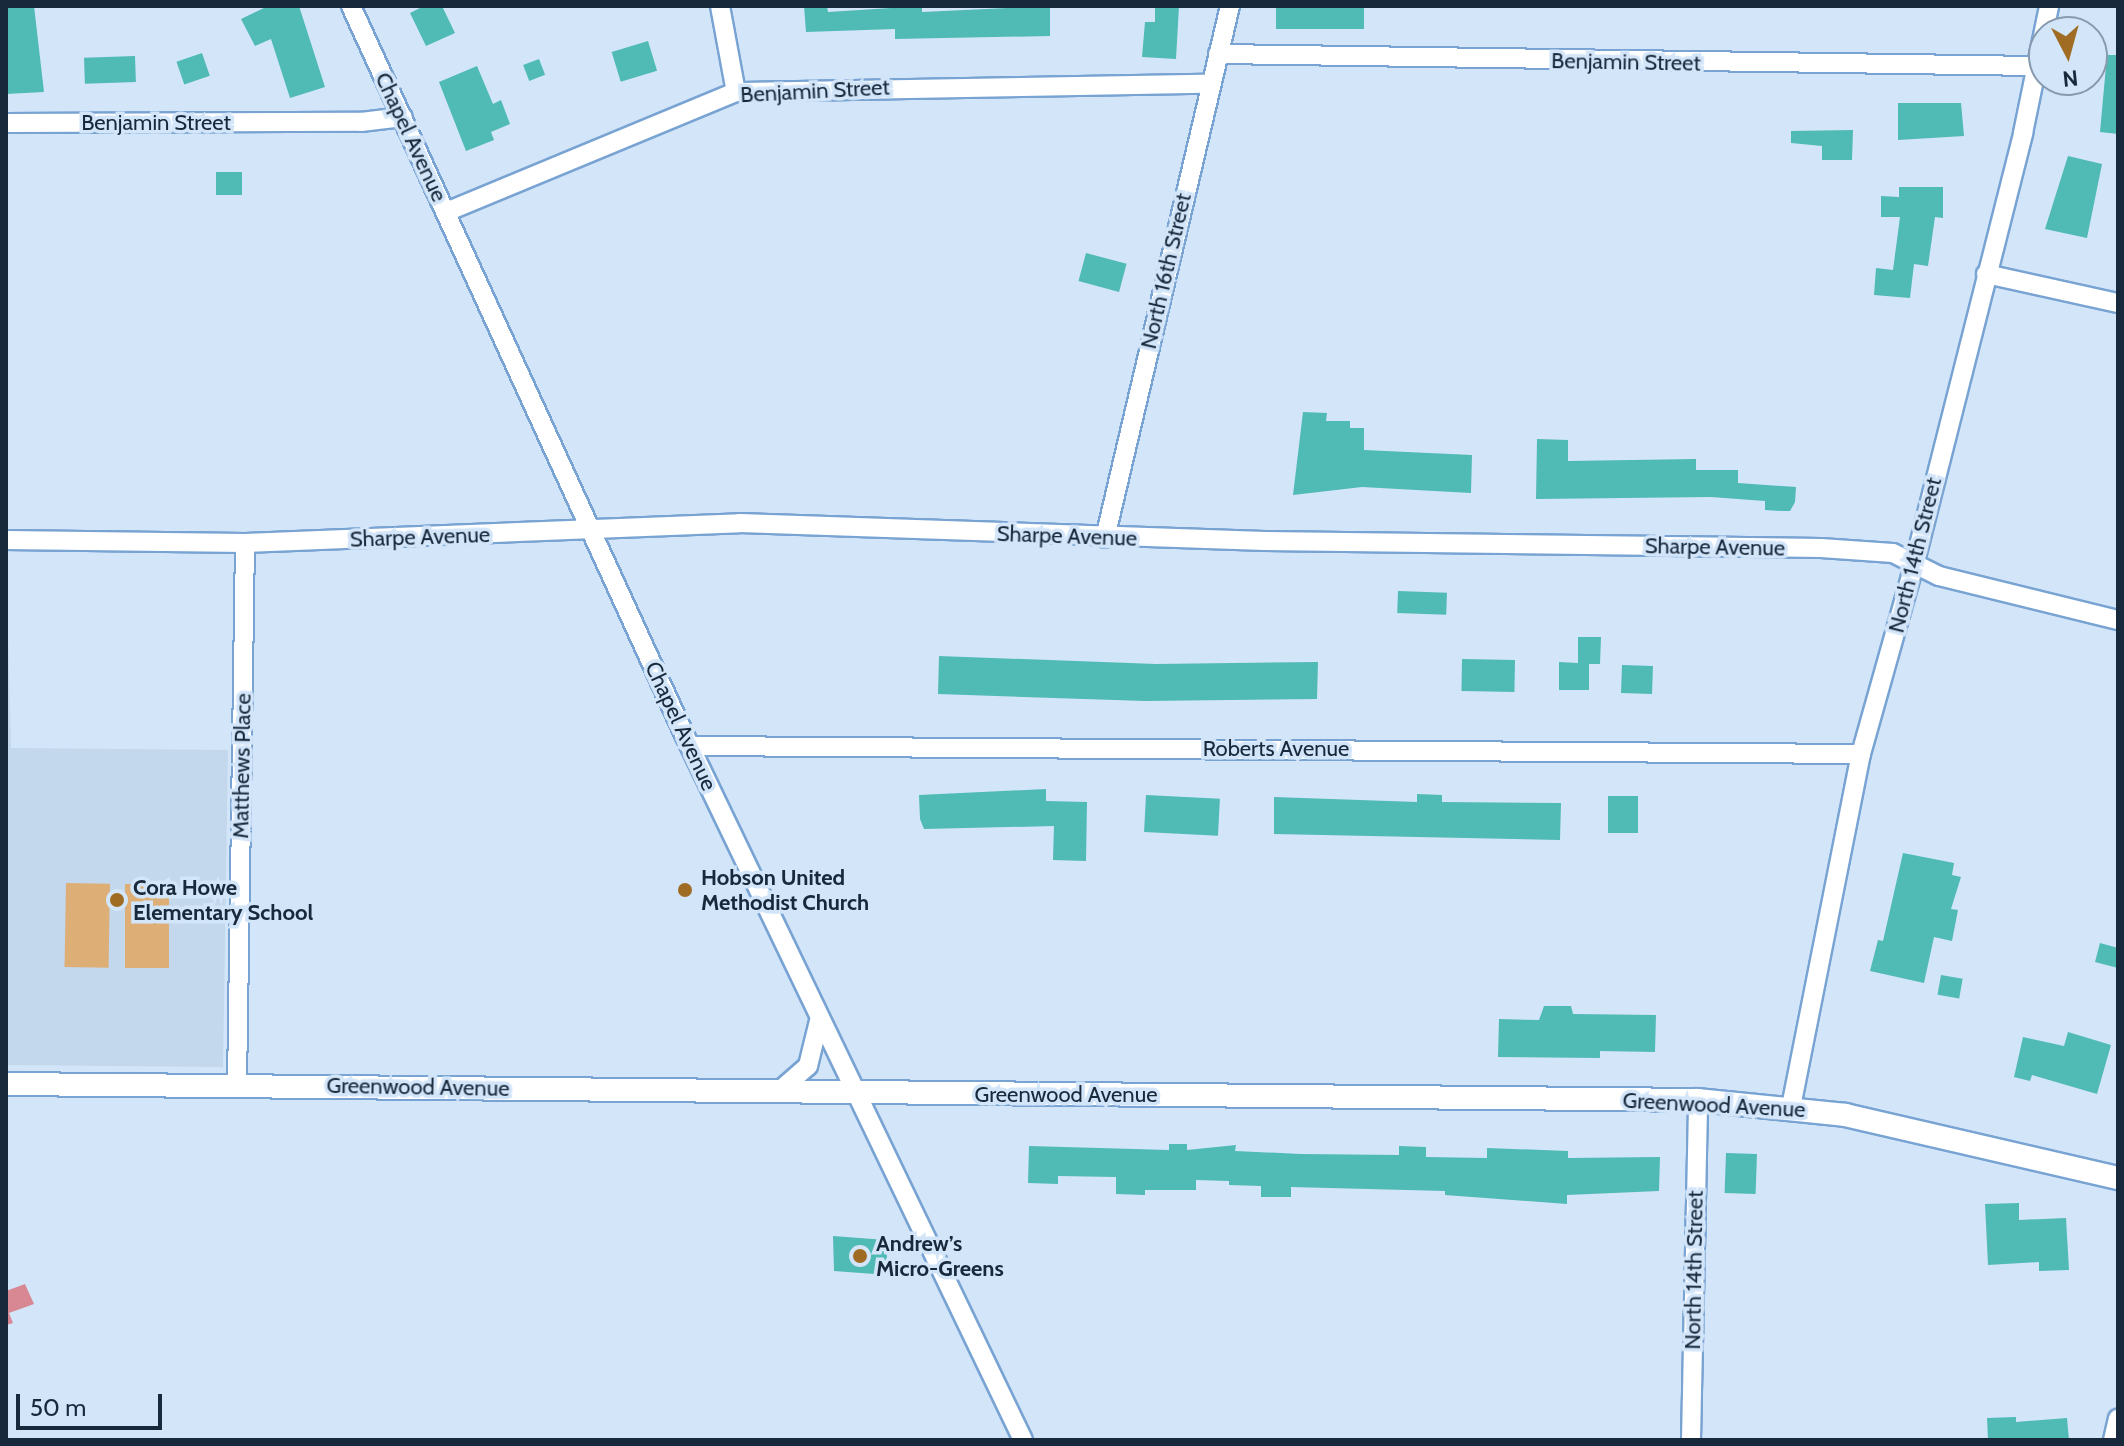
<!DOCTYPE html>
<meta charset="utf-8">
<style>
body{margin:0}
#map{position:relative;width:2124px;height:1446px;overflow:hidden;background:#d3e5f9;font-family:Cabin,sans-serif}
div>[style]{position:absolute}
.built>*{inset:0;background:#c3d7ed}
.green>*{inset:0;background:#ddae75;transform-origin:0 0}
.water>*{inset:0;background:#d78893}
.building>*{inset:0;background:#50bab5;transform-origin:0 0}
.roads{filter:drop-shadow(2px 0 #78a3d2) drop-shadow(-2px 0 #78a3d2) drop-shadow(0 2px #78a3d2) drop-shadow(0 -2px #78a3d2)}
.minor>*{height:18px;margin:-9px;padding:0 9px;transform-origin:9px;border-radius:9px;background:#fff}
.tertiary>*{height:22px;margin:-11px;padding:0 11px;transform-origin:11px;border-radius:11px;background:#fff}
.dots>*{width:22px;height:22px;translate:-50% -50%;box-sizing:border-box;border:4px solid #d3e5f9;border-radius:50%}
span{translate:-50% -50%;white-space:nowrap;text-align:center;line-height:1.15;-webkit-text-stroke:7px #d3e5f9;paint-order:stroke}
.street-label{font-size:22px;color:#18293c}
.poi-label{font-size:22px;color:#18293c;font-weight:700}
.left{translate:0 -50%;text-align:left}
.frame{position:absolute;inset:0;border:8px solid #18293c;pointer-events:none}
.north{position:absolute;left:2028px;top:16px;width:80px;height:80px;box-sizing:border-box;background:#d3e5f9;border:2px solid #889aad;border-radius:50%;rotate:174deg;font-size:22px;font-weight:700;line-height:32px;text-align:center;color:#18293c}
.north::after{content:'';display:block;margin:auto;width:28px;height:36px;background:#a06c24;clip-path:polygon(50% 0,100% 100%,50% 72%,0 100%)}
.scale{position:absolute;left:16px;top:1394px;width:146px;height:36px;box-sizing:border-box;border:4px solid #18293c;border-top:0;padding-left:10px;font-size:24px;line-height:28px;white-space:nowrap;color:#18293c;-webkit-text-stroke:6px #d3e5f9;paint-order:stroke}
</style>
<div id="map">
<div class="built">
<i style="clip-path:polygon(6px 559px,11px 748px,228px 750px,223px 1067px,6px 1065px)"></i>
</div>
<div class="green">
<i style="left:66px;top:883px;width:44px;height:84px;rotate:1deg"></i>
<i style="left:125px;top:884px;width:44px;height:84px"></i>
</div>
<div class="water">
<i style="clip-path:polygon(25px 1284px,34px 1304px,9px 1313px,13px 1323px,6px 1325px,6px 1291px)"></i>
</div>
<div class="building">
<i style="clip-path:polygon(6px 6px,34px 6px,44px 92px,6px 94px)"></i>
<i style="clip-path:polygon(268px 6px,299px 6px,325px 87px,290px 98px,271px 39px,255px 46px,241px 19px)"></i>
<i style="clip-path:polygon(424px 6px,442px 6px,455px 33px,426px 46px,410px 13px)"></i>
<i style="clip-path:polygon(804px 6px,827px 6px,828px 12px,922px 6px,922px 12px,1050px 6px,1050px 36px,895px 39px,895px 29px,806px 32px)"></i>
<i style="clip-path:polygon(1155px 6px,1179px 6px,1176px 59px,1142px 57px,1145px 22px,1155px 22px)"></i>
<i style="left:1276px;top:6px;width:88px;height:23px"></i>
<i style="left:648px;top:41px;width:31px;height:38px;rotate:73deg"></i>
<i style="left:202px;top:53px;width:24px;height:27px;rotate:71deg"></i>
<i style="clip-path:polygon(2107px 55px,2118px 55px,2118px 134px,2100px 132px)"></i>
<i style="left:135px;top:56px;width:26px;height:51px;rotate:88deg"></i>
<i style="left:539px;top:59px;width:17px;height:17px;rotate:69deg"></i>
<i style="clip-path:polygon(477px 66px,493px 104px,501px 100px,510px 124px,491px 132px,494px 140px,466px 151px,439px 82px)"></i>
<i style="clip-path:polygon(1898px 103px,1961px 103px,1964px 136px,1898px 140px)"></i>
<i style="clip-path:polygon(1853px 130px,1852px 160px,1822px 160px,1822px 146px,1791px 143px,1791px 131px)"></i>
<i style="clip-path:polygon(2068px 156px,2102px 164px,2087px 238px,2045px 229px)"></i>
<i style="left:216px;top:172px;width:26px;height:23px"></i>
<i style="clip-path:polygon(1899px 187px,1943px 187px,1943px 218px,1935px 217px,1928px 266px,1914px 264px,1910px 298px,1874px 295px,1876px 268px,1893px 270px,1900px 217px,1881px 217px,1881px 196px,1899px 197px)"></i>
<i style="left:1086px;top:253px;width:42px;height:29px;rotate:15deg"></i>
<i style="clip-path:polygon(1303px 412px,1327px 413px,1326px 421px,1350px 421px,1350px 428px,1364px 428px,1364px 450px,1472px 455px,1471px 493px,1362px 487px,1293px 495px)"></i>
<i style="clip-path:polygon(1537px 439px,1568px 440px,1568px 461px,1696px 459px,1696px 470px,1738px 470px,1738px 483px,1796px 487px,1795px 502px,1790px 511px,1781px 511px,1765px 510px,1765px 501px,1711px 497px,1536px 499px)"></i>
<i style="left:1398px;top:591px;width:49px;height:22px;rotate:2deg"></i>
<i style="clip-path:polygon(1578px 637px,1601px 637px,1600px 664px,1589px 664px,1589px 690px,1559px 690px,1559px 662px,1578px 663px)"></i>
<i style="clip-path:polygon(939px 656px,1156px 664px,1318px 662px,1317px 699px,1145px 701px,938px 694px)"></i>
<i style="left:1462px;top:659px;width:53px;height:32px;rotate:1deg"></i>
<i style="left:1622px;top:665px;width:31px;height:28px;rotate:2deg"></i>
<i style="clip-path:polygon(1046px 789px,1046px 801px,1087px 802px,1086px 861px,1053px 860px,1054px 826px,924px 829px,920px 819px,919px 795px)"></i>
<i style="clip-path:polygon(1417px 794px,1442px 795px,1442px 802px,1561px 803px,1560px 840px,1274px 834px,1274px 797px,1417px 802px)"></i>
<i style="left:1146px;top:795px;width:74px;height:37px;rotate:3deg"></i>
<i style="left:1608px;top:796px;width:30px;height:37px"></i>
<i style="clip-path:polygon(1903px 853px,1954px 863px,1952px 875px,1961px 877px,1951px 909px,1958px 910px,1952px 941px,1934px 937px,1924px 983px,1870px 971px,1878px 940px,1883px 941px)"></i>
<i style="clip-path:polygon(2100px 943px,2118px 948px,2118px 968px,2095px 962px)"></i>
<i style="left:1941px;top:975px;width:22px;height:20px;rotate:10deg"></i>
<i style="clip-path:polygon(1544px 1006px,1571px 1006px,1573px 1014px,1656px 1015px,1655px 1052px,1600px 1051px,1600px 1058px,1498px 1057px,1499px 1019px,1539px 1020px)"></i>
<i style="clip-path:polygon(2068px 1032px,2111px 1045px,2097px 1094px,2032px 1075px,2030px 1081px,2014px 1077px,2023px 1037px,2064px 1046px)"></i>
<i style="clip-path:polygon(1169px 1144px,1187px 1144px,1187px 1150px,1236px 1145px,1235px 1151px,1301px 1154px,1399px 1155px,1399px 1146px,1426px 1147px,1426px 1157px,1487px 1158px,1487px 1148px,1568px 1151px,1568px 1158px,1660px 1157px,1659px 1191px,1567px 1195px,1567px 1204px,1445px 1195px,1445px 1191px,1291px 1187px,1291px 1197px,1261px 1197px,1261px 1186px,1229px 1185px,1229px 1181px,1196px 1180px,1196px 1190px,1145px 1190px,1145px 1195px,1116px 1194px,1116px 1177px,1058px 1176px,1058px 1184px,1028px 1183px,1029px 1146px,1169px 1150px)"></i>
<i style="left:1726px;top:1153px;width:31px;height:40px;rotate:2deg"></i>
<i style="clip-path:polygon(2019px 1203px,2019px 1220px,2066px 1218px,2069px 1270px,2039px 1271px,2039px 1262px,1988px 1265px,1985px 1204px)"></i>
<i style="clip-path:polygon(833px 1236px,886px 1240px,888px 1275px,834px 1271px)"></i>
<i style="clip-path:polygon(2016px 1417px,2016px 1422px,2067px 1418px,2069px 1440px,1988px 1440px,1987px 1418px)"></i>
</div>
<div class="roads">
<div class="minor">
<i style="left:351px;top:6px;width:801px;rotate:65.42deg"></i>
<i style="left:684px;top:734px;width:783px;rotate:64.35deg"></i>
<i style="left:720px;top:6px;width:87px;rotate:79.5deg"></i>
<i style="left:1218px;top:54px;width:816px;rotate:0.84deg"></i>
<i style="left:6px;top:123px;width:355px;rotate:-0.2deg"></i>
<i style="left:361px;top:122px;width:42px;rotate:-6.8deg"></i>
<i style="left:446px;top:212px;width:314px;rotate:-22.5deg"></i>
<i style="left:736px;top:92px;width:473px;rotate:-1deg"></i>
<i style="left:1986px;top:274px;width:135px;rotate:12.4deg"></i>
<i style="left:1105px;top:538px;width:546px;rotate:-76.78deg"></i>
<i style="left:6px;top:540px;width:239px;rotate:0.7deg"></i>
<i style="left:245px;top:543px;width:495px;rotate:-2.3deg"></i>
<i style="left:740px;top:523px;width:525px;rotate:1.96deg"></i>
<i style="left:1265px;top:541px;width:556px;rotate:0.72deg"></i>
<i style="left:1821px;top:548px;width:72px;rotate:4deg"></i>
<i style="left:1893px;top:553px;width:51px;rotate:26.6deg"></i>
<i style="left:1939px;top:576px;width:184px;rotate:13.8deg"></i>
<i style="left:691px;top:746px;width:1170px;rotate:0.39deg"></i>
<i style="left:237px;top:1086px;width:543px;rotate:-89.16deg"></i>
<i style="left:777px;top:1093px;width:41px;rotate:-41.1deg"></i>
<i style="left:808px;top:1066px;width:46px;rotate:-76.3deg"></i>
<i style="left:1791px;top:1107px;width:360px;rotate:-78.8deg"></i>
<i style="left:1861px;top:754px;width:196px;rotate:-74.3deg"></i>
<i style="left:1914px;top:565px;width:446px;rotate:-75.8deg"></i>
<i style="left:2023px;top:133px;width:130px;rotate:-78.4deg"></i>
<i style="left:1691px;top:1440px;width:340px;rotate:-88.8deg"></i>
<i style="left:2113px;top:1440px;width:22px;rotate:-77deg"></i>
</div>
<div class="tertiary">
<i style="left:6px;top:1084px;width:1692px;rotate:0.54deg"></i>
<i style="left:1698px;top:1100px;width:148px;rotate:5.8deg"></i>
<i style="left:1845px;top:1115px;width:280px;rotate:13deg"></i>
</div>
</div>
<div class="dots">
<i style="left:685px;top:890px;background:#a06c24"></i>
<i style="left:117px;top:900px;background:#a06c24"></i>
<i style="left:860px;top:1256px;background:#a06c24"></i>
</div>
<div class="street-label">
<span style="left:1626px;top:62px;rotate:1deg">Benjamin Street</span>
<span style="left:815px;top:91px;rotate:-3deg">Benjamin Street</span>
<span style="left:156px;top:123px">Benjamin Street</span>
<span style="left:411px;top:137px;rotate:65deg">Chapel Avenue</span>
<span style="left:1166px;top:271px;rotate:-77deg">North 16th Street</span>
<span style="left:1067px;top:536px;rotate:2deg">Sharpe Avenue</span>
<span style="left:420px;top:537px;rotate:-2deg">Sharpe Avenue</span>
<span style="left:1715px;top:547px;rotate:1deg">Sharpe Avenue</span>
<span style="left:1915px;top:555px;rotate:-76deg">North 14th Street</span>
<span style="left:681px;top:726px;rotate:65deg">Chapel Avenue</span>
<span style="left:1276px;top:749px">Roberts Avenue</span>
<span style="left:242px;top:766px;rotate:-89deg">Matthews Place</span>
<span style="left:418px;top:1087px;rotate:1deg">Greenwood Avenue</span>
<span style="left:1066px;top:1095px">Greenwood Avenue</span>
<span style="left:1714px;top:1105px;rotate:3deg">Greenwood Avenue</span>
<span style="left:1694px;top:1270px;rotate:-89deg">North 14th Street</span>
</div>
<div class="poi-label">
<span class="left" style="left:701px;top:890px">Hobson United<br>Methodist Church</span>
<span class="left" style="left:133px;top:900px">Cora Howe<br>Elementary School</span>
<span class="left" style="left:876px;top:1256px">Andrew’s<br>Micro-Greens</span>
</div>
<div class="frame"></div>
<div class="north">N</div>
<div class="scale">50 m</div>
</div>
